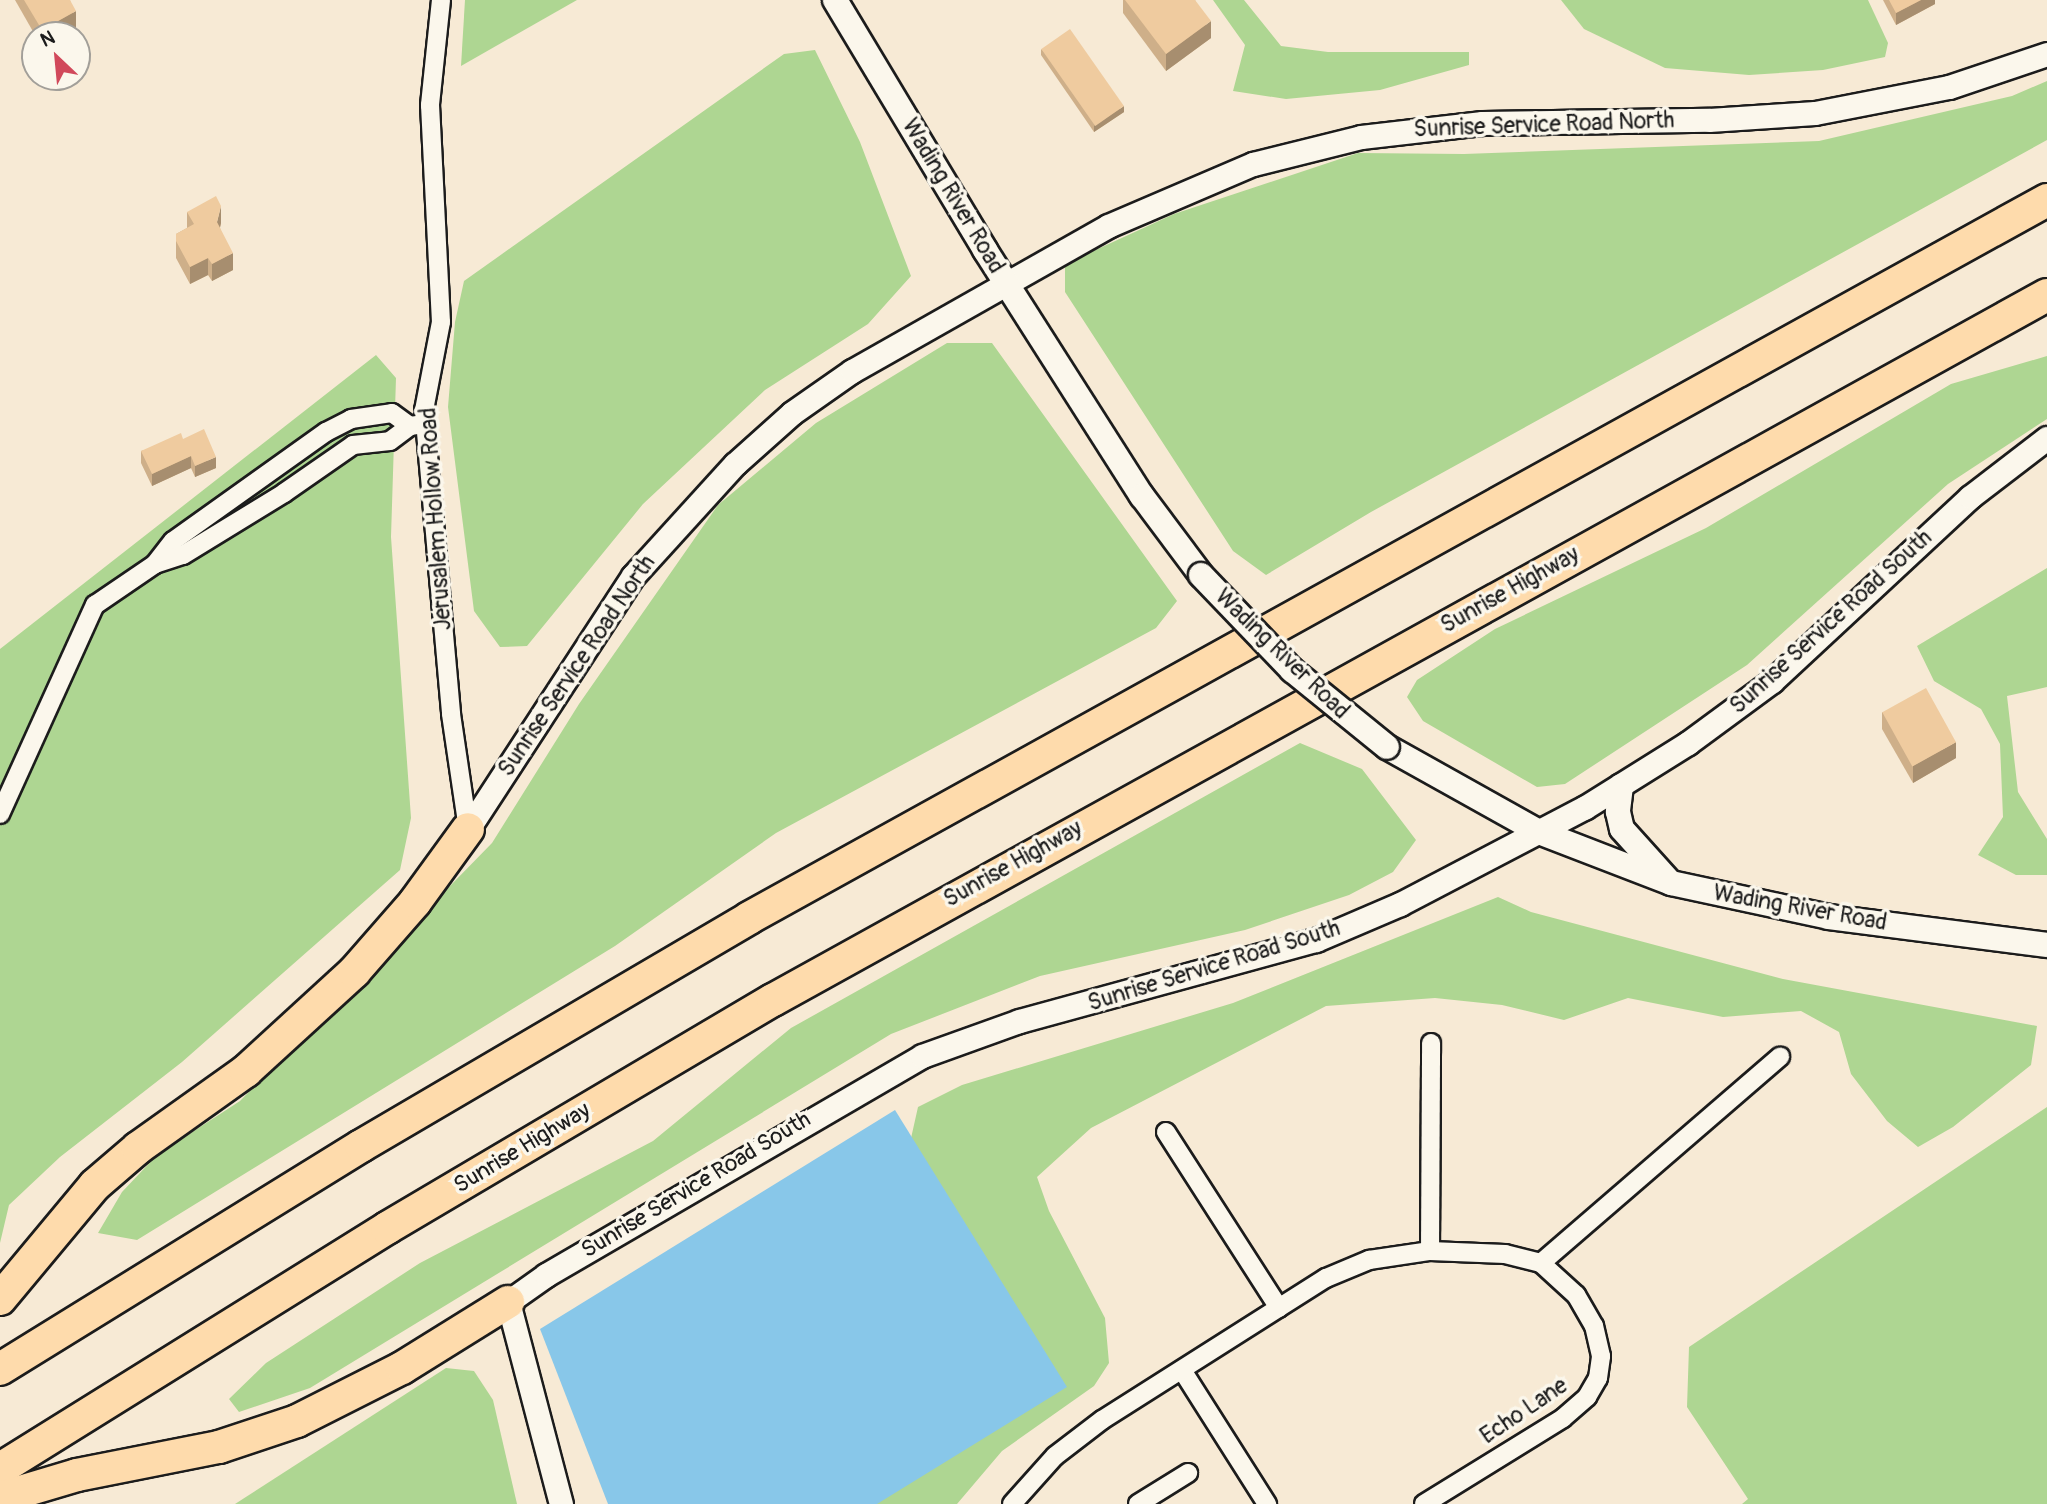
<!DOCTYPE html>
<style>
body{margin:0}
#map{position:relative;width:2047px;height:1504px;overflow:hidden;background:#f7ead5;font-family:Pangolin,sans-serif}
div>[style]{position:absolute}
.green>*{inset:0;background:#aed692}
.water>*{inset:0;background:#88c7e9}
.roads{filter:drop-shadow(2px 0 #1c1c1c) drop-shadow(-2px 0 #1c1c1c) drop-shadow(0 2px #1c1c1c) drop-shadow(0 -2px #1c1c1c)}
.minor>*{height:18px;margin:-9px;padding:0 9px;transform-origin:9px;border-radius:9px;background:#fbf7ec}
.tertiary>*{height:23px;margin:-11.5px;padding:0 11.5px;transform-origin:11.5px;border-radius:11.5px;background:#fbf7ec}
.secondary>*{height:24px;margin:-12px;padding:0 12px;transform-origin:12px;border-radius:12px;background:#fbf7ec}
.motorway>*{height:32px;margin:-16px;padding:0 16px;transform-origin:16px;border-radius:16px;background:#fedbac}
.bridges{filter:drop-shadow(2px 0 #1c1c1c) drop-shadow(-2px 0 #1c1c1c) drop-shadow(0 2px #1c1c1c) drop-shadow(0 -2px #1c1c1c)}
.secondary-bridge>*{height:24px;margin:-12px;padding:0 12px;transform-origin:12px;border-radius:12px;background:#fbf7ec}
.wall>*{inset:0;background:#ceaf89}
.shaded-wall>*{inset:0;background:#a78e6f}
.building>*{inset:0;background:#efcb9f;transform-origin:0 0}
span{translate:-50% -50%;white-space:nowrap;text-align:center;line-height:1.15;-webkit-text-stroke:7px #fbf7ec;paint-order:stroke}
.street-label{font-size:23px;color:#1c1c1c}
.north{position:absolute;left:21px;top:21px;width:70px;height:70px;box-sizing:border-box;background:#fbf7ec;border:2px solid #a29f99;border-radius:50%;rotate:334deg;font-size:19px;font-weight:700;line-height:28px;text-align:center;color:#1c1c1c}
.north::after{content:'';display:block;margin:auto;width:24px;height:32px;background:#d1495b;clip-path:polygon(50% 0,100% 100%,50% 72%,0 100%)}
</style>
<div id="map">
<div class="green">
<i style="clip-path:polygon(465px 0,577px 0,461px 66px)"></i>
<i style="clip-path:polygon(1213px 0,1244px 0,1281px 46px,1328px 52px,1469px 52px,1469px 65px,1380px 90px,1286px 99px,1233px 91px,1245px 45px)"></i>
<i style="clip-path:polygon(1561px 0,1868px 0,1888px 43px,1885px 57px,1823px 70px,1749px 75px,1665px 68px,1584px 29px)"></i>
<i style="clip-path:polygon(815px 50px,860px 142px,911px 276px,868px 324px,765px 390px,643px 504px,527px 646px,500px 647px,474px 611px,448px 407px,455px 322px,464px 281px,784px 54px)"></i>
<i style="clip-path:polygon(2047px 81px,2047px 140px,1371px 512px,1266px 575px,1233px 551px,1065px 292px,1065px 264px,1174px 214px,1358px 153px,1464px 154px,1819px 141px,2012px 96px)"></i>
<i style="clip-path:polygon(947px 343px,992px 343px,1177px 601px,1156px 628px,776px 833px,615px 946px,137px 1240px,98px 1233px,122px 1192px,157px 1155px,240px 1101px,492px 843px,579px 704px,718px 505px,816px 423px)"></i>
<i style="clip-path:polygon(376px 355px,396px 378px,391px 537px,411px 818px,400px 870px,182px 1062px,60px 1157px,9px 1205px,0 1243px,0 649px)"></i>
<i style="clip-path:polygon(2047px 356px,2047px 419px,1948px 484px,1747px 665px,1565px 784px,1537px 787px,1423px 721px,1407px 697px,1417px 680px,1495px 629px,1706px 528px,1951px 384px)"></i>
<i style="clip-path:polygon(2047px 568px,2047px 687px,2007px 696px,2018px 792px,2047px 839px,2047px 875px,2016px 875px,1978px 855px,2003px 817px,2000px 744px,1981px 709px,1934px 681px,1917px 646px)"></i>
<i style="clip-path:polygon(1300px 743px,1362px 769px,1416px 840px,1393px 872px,1349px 895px,1245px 930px,1040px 976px,891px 1034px,310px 1388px,239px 1412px,229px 1399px,266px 1363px,420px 1263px,653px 1141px,791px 1028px)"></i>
<i style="clip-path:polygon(1498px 897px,1531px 912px,1783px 979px,2037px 1026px,2031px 1065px,1953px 1127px,1918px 1147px,1887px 1121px,1851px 1074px,1839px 1032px,1801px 1011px,1723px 1017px,1628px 998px,1564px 1020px,1502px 1005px,1435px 998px,1326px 1006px,1091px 1128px,1037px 1177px,1049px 1211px,1105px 1318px,1109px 1363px,1094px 1386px,1002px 1451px,957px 1504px,767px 1504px,905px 1165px,918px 1107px,962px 1085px,1233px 1003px)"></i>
<i style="clip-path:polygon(2047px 1107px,2047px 1504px,1742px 1504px,1748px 1499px,1687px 1407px,1689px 1347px)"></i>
<i style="clip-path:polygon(446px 1368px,474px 1371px,493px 1400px,517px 1504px,235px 1504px)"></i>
</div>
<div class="water">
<i style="clip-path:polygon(895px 1110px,1067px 1387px,877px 1504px,608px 1504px,540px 1329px)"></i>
</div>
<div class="roads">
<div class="minor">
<i style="left:441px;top:0;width:106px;rotate:96deg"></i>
<i style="left:430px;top:105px;width:217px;rotate:87.1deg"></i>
<i style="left:441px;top:322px;width:90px;rotate:100.9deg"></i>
<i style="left:424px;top:410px;width:305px;rotate:84.9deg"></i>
<i style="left:451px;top:714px;width:116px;rotate:81.6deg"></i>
<i style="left:155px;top:564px;width:29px;rotate:-52deg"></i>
<i style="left:173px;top:541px;width:188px;rotate:-35.5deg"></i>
<i style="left:326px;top:432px;width:28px;rotate:-27deg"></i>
<i style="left:351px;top:419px;width:41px;rotate:-8.3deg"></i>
<i style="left:392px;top:413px;width:22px;rotate:36deg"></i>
<i style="left:0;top:814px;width:230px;rotate:-65.6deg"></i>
<i style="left:95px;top:605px;width:73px;rotate:-34.3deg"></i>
<i style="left:155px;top:564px;width:29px;rotate:-18deg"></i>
<i style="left:183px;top:555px;width:119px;rotate:-31.5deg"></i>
<i style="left:284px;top:493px;width:84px;rotate:-34.8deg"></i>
<i style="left:353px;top:445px;width:37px;rotate:-6deg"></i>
<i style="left:390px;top:441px;width:25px;rotate:-37deg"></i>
<i style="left:410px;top:426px;width:15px;rotate:-8deg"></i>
<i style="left:1166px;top:1132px;width:209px;rotate:57.3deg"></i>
<i style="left:1430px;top:1251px;width:208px;rotate:-89.7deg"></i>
<i style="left:1182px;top:1370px;width:159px;rotate:57.6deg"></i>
<i style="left:1012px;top:1504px;width:64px;rotate:-48.1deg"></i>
<i style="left:1055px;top:1456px;width:59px;rotate:-37.5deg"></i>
<i style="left:1102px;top:1420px;width:265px;rotate:-32.4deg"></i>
<i style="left:1326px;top:1278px;width:47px;rotate:-22.7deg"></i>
<i style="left:1369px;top:1260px;width:62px;rotate:-8.4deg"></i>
<i style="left:1430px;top:1251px;width:75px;rotate:2.3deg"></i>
<i style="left:1505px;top:1254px;width:37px;rotate:14deg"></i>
<i style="left:1541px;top:1263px;width:316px;rotate:-40.8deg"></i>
<i style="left:1138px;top:1504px;width:59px;rotate:-31.8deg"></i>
<i style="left:1424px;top:1504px;width:163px;rotate:-31.7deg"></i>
<i style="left:1563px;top:1418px;width:32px;rotate:-41deg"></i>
<i style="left:1587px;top:1397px;width:22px;rotate:-60deg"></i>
<i style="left:1598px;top:1378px;width:22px;rotate:-82deg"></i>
<i style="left:1601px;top:1356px;width:31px;rotate:-103deg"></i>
<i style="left:1594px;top:1326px;width:36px;rotate:-120deg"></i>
<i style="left:1576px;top:1295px;width:47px;rotate:-137.6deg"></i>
</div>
<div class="tertiary">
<i style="left:468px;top:829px;width:302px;rotate:-56.9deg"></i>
<i style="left:633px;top:576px;width:151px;rotate:-47.7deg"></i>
<i style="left:735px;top:464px;width:76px;rotate:-41.8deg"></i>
<i style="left:792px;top:413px;width:73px;rotate:-35deg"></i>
<i style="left:852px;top:371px;width:294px;rotate:-29.5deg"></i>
<i style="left:1108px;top:226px;width:158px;rotate:-23.2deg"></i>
<i style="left:1253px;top:164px;width:111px;rotate:-14deg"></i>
<i style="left:1361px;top:137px;width:122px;rotate:-6.6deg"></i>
<i style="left:1482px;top:123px;width:227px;rotate:-0.8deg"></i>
<i style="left:1709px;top:120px;width:106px;rotate:-3.8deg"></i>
<i style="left:1815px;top:113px;width:136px;rotate:-11deg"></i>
<i style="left:1949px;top:87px;width:103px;rotate:-18.6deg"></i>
<i style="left:561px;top:1504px;width:209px;rotate:-104.7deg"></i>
<i style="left:508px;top:1302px;width:47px;rotate:-35.4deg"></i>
<i style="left:546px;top:1275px;width:435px;rotate:-30.2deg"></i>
<i style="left:922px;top:1056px;width:103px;rotate:-19.8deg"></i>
<i style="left:1019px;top:1021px;width:308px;rotate:-15.3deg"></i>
<i style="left:1316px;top:940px;width:91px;rotate:-23.2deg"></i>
<i style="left:1400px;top:904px;width:208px;rotate:-27.6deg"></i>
<i style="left:1584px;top:808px;width:123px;rotate:-32deg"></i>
<i style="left:1688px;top:743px;width:104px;rotate:-36.4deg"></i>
<i style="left:1772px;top:681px;width:270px;rotate:-42.9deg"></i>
<i style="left:1970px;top:497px;width:97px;rotate:-37.5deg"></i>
</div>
<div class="secondary">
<i style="left:835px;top:0;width:292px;rotate:59deg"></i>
<i style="left:985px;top:250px;width:292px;rotate:57.5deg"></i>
<i style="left:1142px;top:496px;width:99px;rotate:53.2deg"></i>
<i style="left:1387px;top:747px;width:174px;rotate:29.2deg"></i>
<i style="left:1539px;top:832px;width:142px;rotate:21.1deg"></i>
<i style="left:1671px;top:883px;width:162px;rotate:12.1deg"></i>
<i style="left:1829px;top:917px;width:220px;rotate:7.3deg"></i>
<i style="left:1621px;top:786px;width:26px;rotate:97deg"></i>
<i style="left:1618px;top:812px;width:17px;rotate:77deg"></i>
<i style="left:1622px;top:829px;width:69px;rotate:48deg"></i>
</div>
<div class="motorway">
<i style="left:0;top:1299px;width:148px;rotate:-50.2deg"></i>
<i style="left:95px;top:1185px;width:57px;rotate:-40.7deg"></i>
<i style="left:138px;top:1148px;width:133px;rotate:-35.5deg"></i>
<i style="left:246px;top:1071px;width:147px;rotate:-42.5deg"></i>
<i style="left:354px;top:972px;width:93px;rotate:-48.9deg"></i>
<i style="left:415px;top:902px;width:90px;rotate:-54deg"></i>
<i style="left:0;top:1369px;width:424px;rotate:-31.7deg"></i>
<i style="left:361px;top:1146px;width:450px;rotate:-30.4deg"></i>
<i style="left:749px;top:918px;width:1483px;rotate:-28.95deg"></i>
<i style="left:0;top:1469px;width:456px;rotate:-31.9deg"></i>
<i style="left:387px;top:1228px;width:448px;rotate:-30.6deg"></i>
<i style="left:773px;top:1000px;width:1456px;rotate:-28.96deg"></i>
<i style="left:0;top:1498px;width:80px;rotate:-16.6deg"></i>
<i style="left:77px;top:1475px;width:145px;rotate:-11.2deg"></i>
<i style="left:219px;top:1447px;width:82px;rotate:-18.4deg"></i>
<i style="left:297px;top:1421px;width:118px;rotate:-26.8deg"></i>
<i style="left:402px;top:1368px;width:125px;rotate:-31.9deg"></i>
</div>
</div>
<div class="bridges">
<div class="secondary-bridge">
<i style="left:1201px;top:575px;width:132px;rotate:46.2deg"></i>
<i style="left:1292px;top:670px;width:122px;rotate:39deg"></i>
</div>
</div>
<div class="wall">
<i style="clip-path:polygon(15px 0,70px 0,76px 28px,63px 35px,35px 35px)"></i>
<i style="clip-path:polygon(1123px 0,1195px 0,1211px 38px,1166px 71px,1123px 13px)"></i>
<i style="clip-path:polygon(1883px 0,1935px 0,1935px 4px,1896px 25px)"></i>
<i style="clip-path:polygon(1041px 49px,1124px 112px,1094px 132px,1041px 55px)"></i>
<i style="clip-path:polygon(187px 212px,221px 223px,220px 228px,233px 270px,212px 281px,208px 275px,190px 284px,176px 258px,176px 234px,187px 228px)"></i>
<i style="clip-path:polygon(183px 439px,216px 468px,195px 477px,191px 468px,152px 486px,141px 463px,141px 451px)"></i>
<i style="clip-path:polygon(1882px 712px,1956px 758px,1913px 783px,1882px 729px)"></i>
</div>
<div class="shaded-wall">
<i style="clip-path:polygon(1921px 0,1935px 0,1935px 4px,1896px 25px,1896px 13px)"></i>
<i style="clip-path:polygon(76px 11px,76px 28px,63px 35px,42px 35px,42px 30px)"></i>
<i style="clip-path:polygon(1211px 21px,1211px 38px,1166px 71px,1166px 54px)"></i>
<i style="clip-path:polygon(1124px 106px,1124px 112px,1094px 132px,1094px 126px)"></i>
<i style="clip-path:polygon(221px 206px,221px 223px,217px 239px,217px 222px)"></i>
<i style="clip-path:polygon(233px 253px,233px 270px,212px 281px,212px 264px)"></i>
<i style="clip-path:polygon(208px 258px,208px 275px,190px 284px,190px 267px)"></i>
<i style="clip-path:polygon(191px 456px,191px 468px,152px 486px,152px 474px)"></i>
<i style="clip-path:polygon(216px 457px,216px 468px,195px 477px,195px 466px)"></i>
<i style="clip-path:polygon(1956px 742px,1956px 758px,1913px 783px,1913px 766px)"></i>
</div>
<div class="building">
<i style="clip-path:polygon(24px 0,70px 0,76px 11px,42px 30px)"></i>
<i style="clip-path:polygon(1125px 0,1195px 0,1211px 21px,1166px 54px)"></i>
<i style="clip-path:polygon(1889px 0,1921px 0,1896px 13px)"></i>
<i style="left:1070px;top:29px;width:94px;height:35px;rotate:55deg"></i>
<i style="clip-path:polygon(216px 196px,221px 206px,217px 222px,233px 253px,212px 264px,208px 258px,190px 267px,176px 241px,176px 234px,194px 224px,187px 212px)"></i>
<i style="clip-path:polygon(204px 429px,216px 457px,195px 466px,191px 456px,152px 474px,141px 451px,181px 433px,183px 439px)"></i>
<i style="left:1926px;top:688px;width:62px;height:50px;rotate:61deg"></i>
</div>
<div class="street-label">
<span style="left:1544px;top:125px;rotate:-2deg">Sunrise Service Road North</span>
<span style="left:953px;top:196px;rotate:59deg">Wading River Road</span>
<span style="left:436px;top:519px;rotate:-94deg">Jerusalem Hollow Road</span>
<span style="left:1510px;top:590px;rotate:-29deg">Sunrise Highway</span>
<span style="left:1831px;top:622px;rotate:-42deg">Sunrise Service Road South</span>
<span style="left:1282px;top:654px;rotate:44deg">Wading River Road</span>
<span style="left:577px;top:666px;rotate:-56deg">Sunrise Service Road North</span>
<span style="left:1013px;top:864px;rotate:-29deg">Sunrise Highway</span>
<span style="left:1800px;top:908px;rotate:10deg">Wading River Road</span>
<span style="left:1214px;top:966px;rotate:-17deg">Sunrise Service Road South</span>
<span style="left:522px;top:1148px;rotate:-31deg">Sunrise Highway</span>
<span style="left:696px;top:1185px;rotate:-31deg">Sunrise Service Road South</span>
<span style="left:1524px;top:1411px;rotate:-34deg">Echo Lane</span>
</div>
<div class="north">N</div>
</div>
